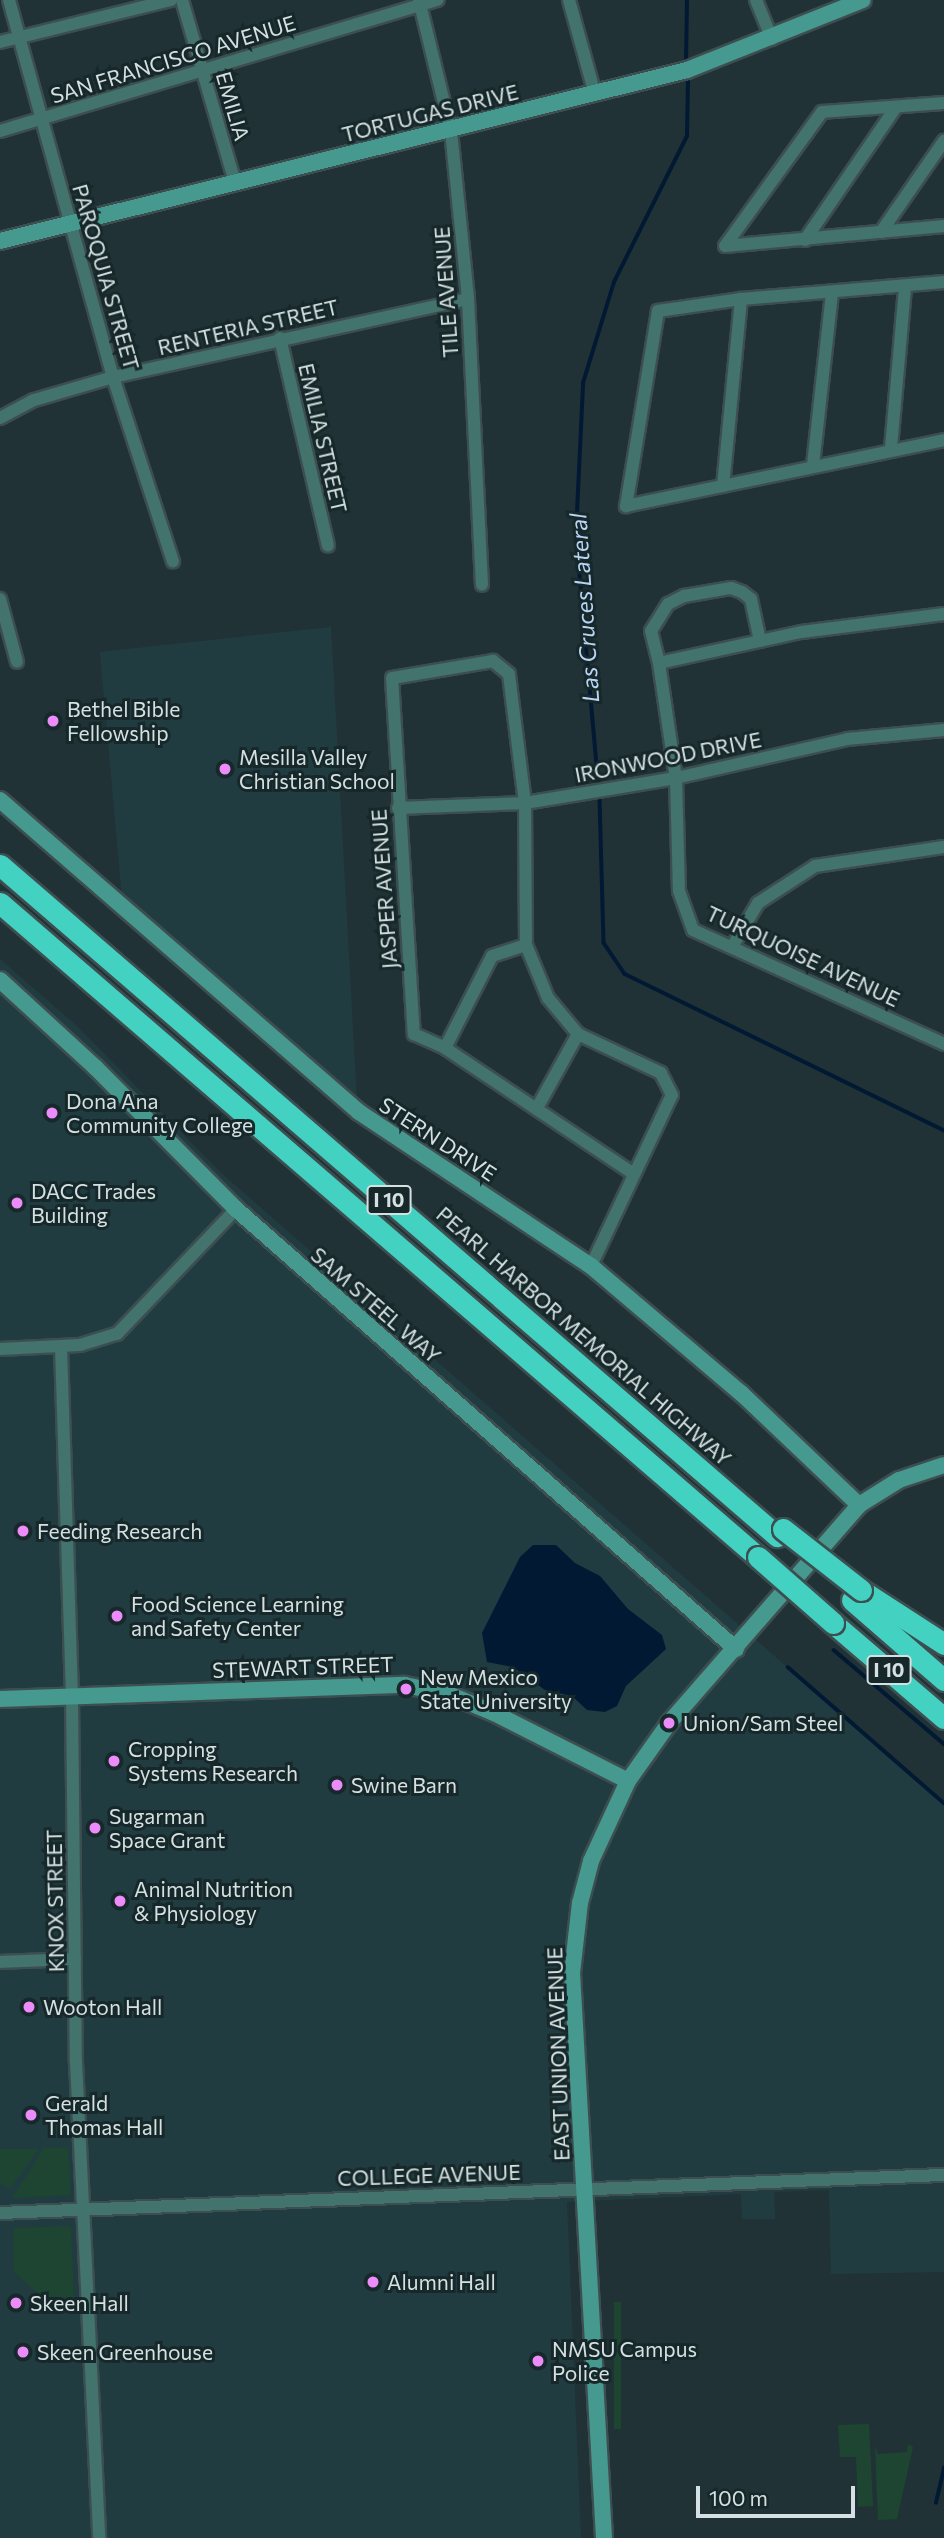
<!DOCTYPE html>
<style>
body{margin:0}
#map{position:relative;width:944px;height:2538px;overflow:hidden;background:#203235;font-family:Commissioner,sans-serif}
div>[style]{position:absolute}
.built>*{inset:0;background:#213c40}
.green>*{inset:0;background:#1d4532;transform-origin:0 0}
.water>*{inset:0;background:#021934}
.stream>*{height:3.5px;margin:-1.75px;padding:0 1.75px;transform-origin:1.75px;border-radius:1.75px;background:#021934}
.roads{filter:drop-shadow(2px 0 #3d4e51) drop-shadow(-2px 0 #3d4e51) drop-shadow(0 2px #3d4e51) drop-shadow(0 -2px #3d4e51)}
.street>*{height:12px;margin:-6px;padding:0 6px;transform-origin:6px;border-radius:6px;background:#42736c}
.secondary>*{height:16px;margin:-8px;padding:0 8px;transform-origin:8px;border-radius:8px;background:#46998e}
.highway>*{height:21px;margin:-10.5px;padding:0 10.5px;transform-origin:10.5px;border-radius:10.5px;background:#43d1c1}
.bridges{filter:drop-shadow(2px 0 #3d4e51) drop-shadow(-2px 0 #3d4e51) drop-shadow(0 2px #3d4e51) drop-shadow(0 -2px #3d4e51)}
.highway-bridge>*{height:21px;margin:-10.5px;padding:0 10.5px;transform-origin:10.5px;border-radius:10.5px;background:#43d1c1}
.dots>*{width:19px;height:19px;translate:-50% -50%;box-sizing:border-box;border:4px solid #16282a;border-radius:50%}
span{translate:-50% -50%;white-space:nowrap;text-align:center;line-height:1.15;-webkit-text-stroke:6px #16282a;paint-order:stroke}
.shield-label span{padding:2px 5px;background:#16282a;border:2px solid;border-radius:5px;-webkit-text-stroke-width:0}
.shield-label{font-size:19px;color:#d5e0e2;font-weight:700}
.street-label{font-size:21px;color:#d5e0e2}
.poi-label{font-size:21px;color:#d5e0e2}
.left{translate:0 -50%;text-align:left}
.water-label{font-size:23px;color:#b9d4f5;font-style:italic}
.scale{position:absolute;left:696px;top:2486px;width:159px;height:32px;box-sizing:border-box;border:4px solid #d5e0e2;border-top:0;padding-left:9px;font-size:21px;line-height:24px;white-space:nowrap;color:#d5e0e2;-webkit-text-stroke:5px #16282a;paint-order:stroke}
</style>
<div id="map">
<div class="built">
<i style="clip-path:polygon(331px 627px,357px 1102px,122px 898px,100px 652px)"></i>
<i style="clip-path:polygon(0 959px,78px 1027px,220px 1172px,944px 1804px,944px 2272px,831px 2274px,829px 2190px,774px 2192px,775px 2219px,742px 2219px,741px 2194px,567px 2202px,581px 2538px,0 2538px)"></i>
</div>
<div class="green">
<i style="clip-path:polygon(68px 2147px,71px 2195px,12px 2198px,44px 2148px)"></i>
<i style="clip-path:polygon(0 2149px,39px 2149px,10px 2189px,0 2183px)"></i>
<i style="clip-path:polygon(71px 2226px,74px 2298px,44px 2299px,14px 2272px,13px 2228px)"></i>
<i style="left:614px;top:2302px;width:7px;height:127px"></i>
<i style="clip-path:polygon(869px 2424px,873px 2506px,858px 2507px,856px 2457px,840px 2457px,838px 2425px)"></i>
<i style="clip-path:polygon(908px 2444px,913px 2447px,897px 2519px,878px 2520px,875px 2446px,878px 2454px,907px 2452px)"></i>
</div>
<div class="water">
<i style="clip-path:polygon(533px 1545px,556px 1545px,575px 1563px,600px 1576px,628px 1609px,662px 1635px,666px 1649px,626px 1686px,617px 1706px,605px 1712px,587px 1710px,572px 1696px,545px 1690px,513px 1667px,487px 1662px,482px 1633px,520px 1557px)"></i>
</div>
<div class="stream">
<i style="left:686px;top:63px;width:63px;rotate:-89.1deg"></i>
<i style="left:598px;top:782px;width:249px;rotate:-95.1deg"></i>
<i style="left:576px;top:534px;width:151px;rotate:-87.3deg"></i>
<i style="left:583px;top:383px;width:106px;rotate:-72.9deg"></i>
<i style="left:614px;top:282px;width:163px;rotate:-63.4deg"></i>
<i style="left:687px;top:136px;width:58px;rotate:-89deg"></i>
<i style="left:600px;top:799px;width:144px;rotate:88.4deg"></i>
<i style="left:604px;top:943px;width:37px;rotate:56deg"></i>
<i style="left:625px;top:974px;width:355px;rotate:26.1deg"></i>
<i style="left:834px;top:1650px;width:145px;rotate:40.5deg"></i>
<i style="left:788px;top:1667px;width:207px;rotate:41.1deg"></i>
<i style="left:936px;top:2503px;width:36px;rotate:-77deg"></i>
</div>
<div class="roads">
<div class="street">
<i style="left:9px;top:0;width:391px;rotate:74.6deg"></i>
<i style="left:113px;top:377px;width:194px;rotate:72deg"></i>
<i style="left:182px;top:0;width:191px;rotate:73.8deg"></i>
<i style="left:419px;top:0;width:135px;rotate:76.3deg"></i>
<i style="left:451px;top:131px;width:169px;rotate:84.2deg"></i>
<i style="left:468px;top:299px;width:286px;rotate:87.2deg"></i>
<i style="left:569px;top:0;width:94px;rotate:74.6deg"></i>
<i style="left:756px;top:0;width:42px;rotate:67.7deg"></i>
<i style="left:0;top:42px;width:176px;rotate:-13.8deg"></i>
<i style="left:944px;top:103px;width:122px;rotate:175.8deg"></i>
<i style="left:822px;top:112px;width:165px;rotate:125.9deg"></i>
<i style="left:725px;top:246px;width:220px;rotate:-5.2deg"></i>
<i style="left:0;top:131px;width:457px;rotate:-16.7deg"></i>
<i style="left:881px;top:232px;width:111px;rotate:-55.3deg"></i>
<i style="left:805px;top:240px;width:161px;rotate:-55.6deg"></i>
<i style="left:944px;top:282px;width:204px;rotate:175.2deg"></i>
<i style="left:741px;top:299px;width:84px;rotate:171.8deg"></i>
<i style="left:658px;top:311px;width:198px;rotate:99.3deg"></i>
<i style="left:626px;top:506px;width:325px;rotate:-11.7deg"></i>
<i style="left:280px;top:338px;width:213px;rotate:77deg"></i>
<i style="left:0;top:418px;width:38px;rotate:-28deg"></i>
<i style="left:34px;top:400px;width:82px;rotate:-16.2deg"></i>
<i style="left:113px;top:377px;width:363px;rotate:-12.4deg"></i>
<i style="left:891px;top:448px;width:162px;rotate:-85deg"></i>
<i style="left:813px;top:465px;width:174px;rotate:-83.7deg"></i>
<i style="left:723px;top:486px;width:188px;rotate:-84.5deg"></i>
<i style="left:0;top:599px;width:65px;rotate:74.9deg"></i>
<i style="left:944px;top:614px;width:144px;rotate:172.8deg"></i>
<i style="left:801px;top:632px;width:145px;rotate:167.7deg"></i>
<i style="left:659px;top:663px;width:116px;rotate:81.6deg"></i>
<i style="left:676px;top:778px;width:113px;rotate:88.5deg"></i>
<i style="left:679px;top:891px;width:41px;rotate:70.3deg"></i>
<i style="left:693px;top:930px;width:276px;rotate:24.4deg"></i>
<i style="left:659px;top:663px;width:33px;rotate:-104deg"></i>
<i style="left:651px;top:631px;width:32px;rotate:-58deg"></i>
<i style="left:668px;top:604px;width:18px;rotate:-27deg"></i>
<i style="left:684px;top:596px;width:48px;rotate:-9.7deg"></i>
<i style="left:731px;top:588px;width:12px;rotate:20deg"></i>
<i style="left:742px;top:592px;width:11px;rotate:38deg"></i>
<i style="left:751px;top:599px;width:43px;rotate:77.9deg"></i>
<i style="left:398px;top:808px;width:127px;rotate:-2.3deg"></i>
<i style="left:525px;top:803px;width:153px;rotate:-9.4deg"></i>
<i style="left:676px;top:778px;width:175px;rotate:-12.8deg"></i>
<i style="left:847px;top:739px;width:97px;rotate:-5.3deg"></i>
<i style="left:732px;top:947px;width:51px;rotate:-59.4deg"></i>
<i style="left:758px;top:903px;width:68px;rotate:-33deg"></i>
<i style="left:815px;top:866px;width:130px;rotate:-8.4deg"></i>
<i style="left:445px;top:1048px;width:103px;rotate:-62.9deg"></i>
<i style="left:492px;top:956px;width:36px;rotate:-18deg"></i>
<i style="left:537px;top:1108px;width:85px;rotate:-61deg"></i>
<i style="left:591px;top:1266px;width:189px;rotate:-64.7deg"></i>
<i style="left:672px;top:1095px;width:25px;rotate:-117deg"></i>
<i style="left:661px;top:1073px;width:92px;rotate:-154.8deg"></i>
<i style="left:578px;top:1034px;width:47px;rotate:-129.8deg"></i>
<i style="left:548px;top:998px;width:57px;rotate:-112.5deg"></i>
<i style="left:526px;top:945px;width:142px;rotate:-90.4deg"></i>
<i style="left:525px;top:803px;width:130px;rotate:-97.1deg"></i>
<i style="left:509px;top:674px;width:21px;rotate:-141deg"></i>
<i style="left:493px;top:661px;width:102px;rotate:170.4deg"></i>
<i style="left:392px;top:678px;width:357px;rotate:86.5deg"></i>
<i style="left:414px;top:1034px;width:34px;rotate:24deg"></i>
<i style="left:445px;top:1048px;width:227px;rotate:33.7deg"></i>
<i style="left:61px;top:1347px;width:349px;rotate:88.2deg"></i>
<i style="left:72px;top:1696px;width:366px;rotate:89.4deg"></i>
<i style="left:76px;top:2062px;width:477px;rotate:87.2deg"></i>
<i style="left:0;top:1349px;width:80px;rotate:-2.9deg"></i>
<i style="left:80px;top:1345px;width:39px;rotate:-17deg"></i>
<i style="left:117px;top:1334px;width:173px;rotate:-46.4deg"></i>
<i style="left:0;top:1962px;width:75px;rotate:-2.3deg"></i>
<i style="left:0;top:2213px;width:945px;rotate:-2.31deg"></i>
</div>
<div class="secondary">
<i style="left:0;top:241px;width:708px;rotate:-13.98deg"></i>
<i style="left:687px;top:70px;width:189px;rotate:-21.7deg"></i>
<i style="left:0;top:800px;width:476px;rotate:41deg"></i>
<i style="left:359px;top:1112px;width:278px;rotate:33.6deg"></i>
<i style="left:591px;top:1266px;width:197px;rotate:40.3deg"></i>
<i style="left:741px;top:1393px;width:163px;rotate:43.5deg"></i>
<i style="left:0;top:980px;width:130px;rotate:42.5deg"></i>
<i style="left:96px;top:1068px;width:199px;rotate:45.2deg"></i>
<i style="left:236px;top:1209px;width:666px;rotate:41.35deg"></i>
<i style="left:0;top:1699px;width:405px;rotate:-2deg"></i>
<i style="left:405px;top:1685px;width:44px;rotate:11.8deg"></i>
<i style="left:448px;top:1694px;width:50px;rotate:22.4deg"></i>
<i style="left:494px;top:1713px;width:150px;rotate:26.9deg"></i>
<i style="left:604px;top:2538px;width:566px;rotate:-93.24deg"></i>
<i style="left:572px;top:1973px;width:70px;rotate:-83.5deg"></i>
<i style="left:580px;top:1903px;width:43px;rotate:-75.3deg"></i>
<i style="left:591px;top:1861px;width:88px;rotate:-65.2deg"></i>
<i style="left:628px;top:1781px;width:71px;rotate:-54.7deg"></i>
<i style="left:669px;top:1723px;width:289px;rotate:-48.9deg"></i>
<i style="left:859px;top:1505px;width:47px;rotate:-32deg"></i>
<i style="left:899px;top:1480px;width:47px;rotate:-18.4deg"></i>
</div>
<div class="highway">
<i style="left:0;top:865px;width:1027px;rotate:40.81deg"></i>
<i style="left:0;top:903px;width:1001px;rotate:40.79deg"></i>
<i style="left:861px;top:1590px;width:99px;rotate:33deg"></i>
<i style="left:852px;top:1600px;width:122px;rotate:41deg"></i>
<i style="left:833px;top:1623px;width:146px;rotate:40.6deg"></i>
</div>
</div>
<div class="bridges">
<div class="highway-bridge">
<i style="left:783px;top:1529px;width:99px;rotate:38deg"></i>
<i style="left:758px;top:1557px;width:100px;rotate:41.3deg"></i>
</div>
</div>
<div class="dots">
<i style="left:53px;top:721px;background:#ec8cfb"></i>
<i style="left:225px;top:769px;background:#ec8cfb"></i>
<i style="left:52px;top:1113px;background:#ec8cfb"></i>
<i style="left:17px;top:1203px;background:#ec8cfb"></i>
<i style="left:23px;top:1531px;background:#ec8cfb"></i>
<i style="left:117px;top:1616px;background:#ec8cfb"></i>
<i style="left:406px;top:1689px;background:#ec8cfb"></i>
<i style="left:669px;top:1723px;background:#ec8cfb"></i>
<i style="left:114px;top:1761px;background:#ec8cfb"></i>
<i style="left:337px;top:1785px;background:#ec8cfb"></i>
<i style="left:95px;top:1828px;background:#ec8cfb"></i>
<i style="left:120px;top:1901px;background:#ec8cfb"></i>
<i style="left:29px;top:2007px;background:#ec8cfb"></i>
<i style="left:31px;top:2115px;background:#ec8cfb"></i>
<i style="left:373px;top:2282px;background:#ec8cfb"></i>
<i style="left:16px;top:2303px;background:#ec8cfb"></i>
<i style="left:23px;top:2352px;background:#ec8cfb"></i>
<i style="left:538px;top:2361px;background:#ec8cfb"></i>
</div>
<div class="shield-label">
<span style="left:389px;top:1200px">I 10</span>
<span style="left:889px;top:1670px">I 10</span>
</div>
<div class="street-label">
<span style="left:173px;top:59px;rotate:-17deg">SAN FRANCISCO AVENUE</span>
<span style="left:233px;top:106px;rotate:74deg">EMILIA</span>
<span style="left:430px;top:113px;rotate:-14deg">TORTUGAS DRIVE</span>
<span style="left:106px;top:277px;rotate:74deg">PAROQUIA STREET</span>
<span style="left:446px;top:292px;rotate:-94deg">TILE AVENUE</span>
<span style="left:248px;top:327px;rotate:-13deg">RENTERIA STREET</span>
<span style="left:323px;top:438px;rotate:77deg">EMILIA STREET</span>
<span style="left:668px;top:757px;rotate:-11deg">IRONWOOD DRIVE</span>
<span style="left:384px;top:889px;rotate:-94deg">JASPER AVENUE</span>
<span style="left:803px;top:956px;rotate:25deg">TURQUOISE AVENUE</span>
<span style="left:438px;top:1139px;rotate:33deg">STERN DRIVE</span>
<span style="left:376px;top:1305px;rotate:41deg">SAM STEEL WAY</span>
<span style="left:584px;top:1336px;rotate:41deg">PEARL HARBOR MEMORIAL HIGHWAY</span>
<span style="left:303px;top:1667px;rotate:-2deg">STEWART STREET</span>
<span style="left:55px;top:1901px;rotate:-91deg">KNOX STREET</span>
<span style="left:558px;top:2054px;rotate:-92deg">EAST UNION AVENUE</span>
<span style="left:429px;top:2175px;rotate:-2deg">COLLEGE AVENUE</span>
</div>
<div class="poi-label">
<span class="left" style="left:67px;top:721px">Bethel Bible<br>Fellowship</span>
<span class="left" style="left:239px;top:769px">Mesilla Valley<br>Christian School</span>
<span class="left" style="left:66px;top:1113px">Dona Ana<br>Community College</span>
<span class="left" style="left:31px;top:1203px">DACC Trades<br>Building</span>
<span class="left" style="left:37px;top:1531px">Feeding Research</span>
<span class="left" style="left:131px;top:1616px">Food Science Learning<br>and Safety Center</span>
<span class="left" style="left:420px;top:1689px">New Mexico<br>State University</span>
<span class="left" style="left:683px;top:1723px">Union/Sam Steel</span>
<span class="left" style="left:128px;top:1761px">Cropping<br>Systems Research</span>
<span class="left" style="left:351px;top:1785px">Swine Barn</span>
<span class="left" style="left:109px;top:1828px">Sugarman<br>Space Grant</span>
<span class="left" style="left:134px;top:1901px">Animal Nutrition<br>&amp; Physiology</span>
<span class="left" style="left:43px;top:2007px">Wooton Hall</span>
<span class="left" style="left:45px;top:2115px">Gerald<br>Thomas Hall</span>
<span class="left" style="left:387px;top:2282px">Alumni Hall</span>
<span class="left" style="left:30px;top:2303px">Skeen Hall</span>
<span class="left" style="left:552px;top:2361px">NMSU Campus<br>Police</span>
<span class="left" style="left:37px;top:2352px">Skeen Greenhouse</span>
</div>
<div class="water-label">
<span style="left:584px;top:608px;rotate:-94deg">Las Cruces Lateral</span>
</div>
<div class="scale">100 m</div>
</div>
